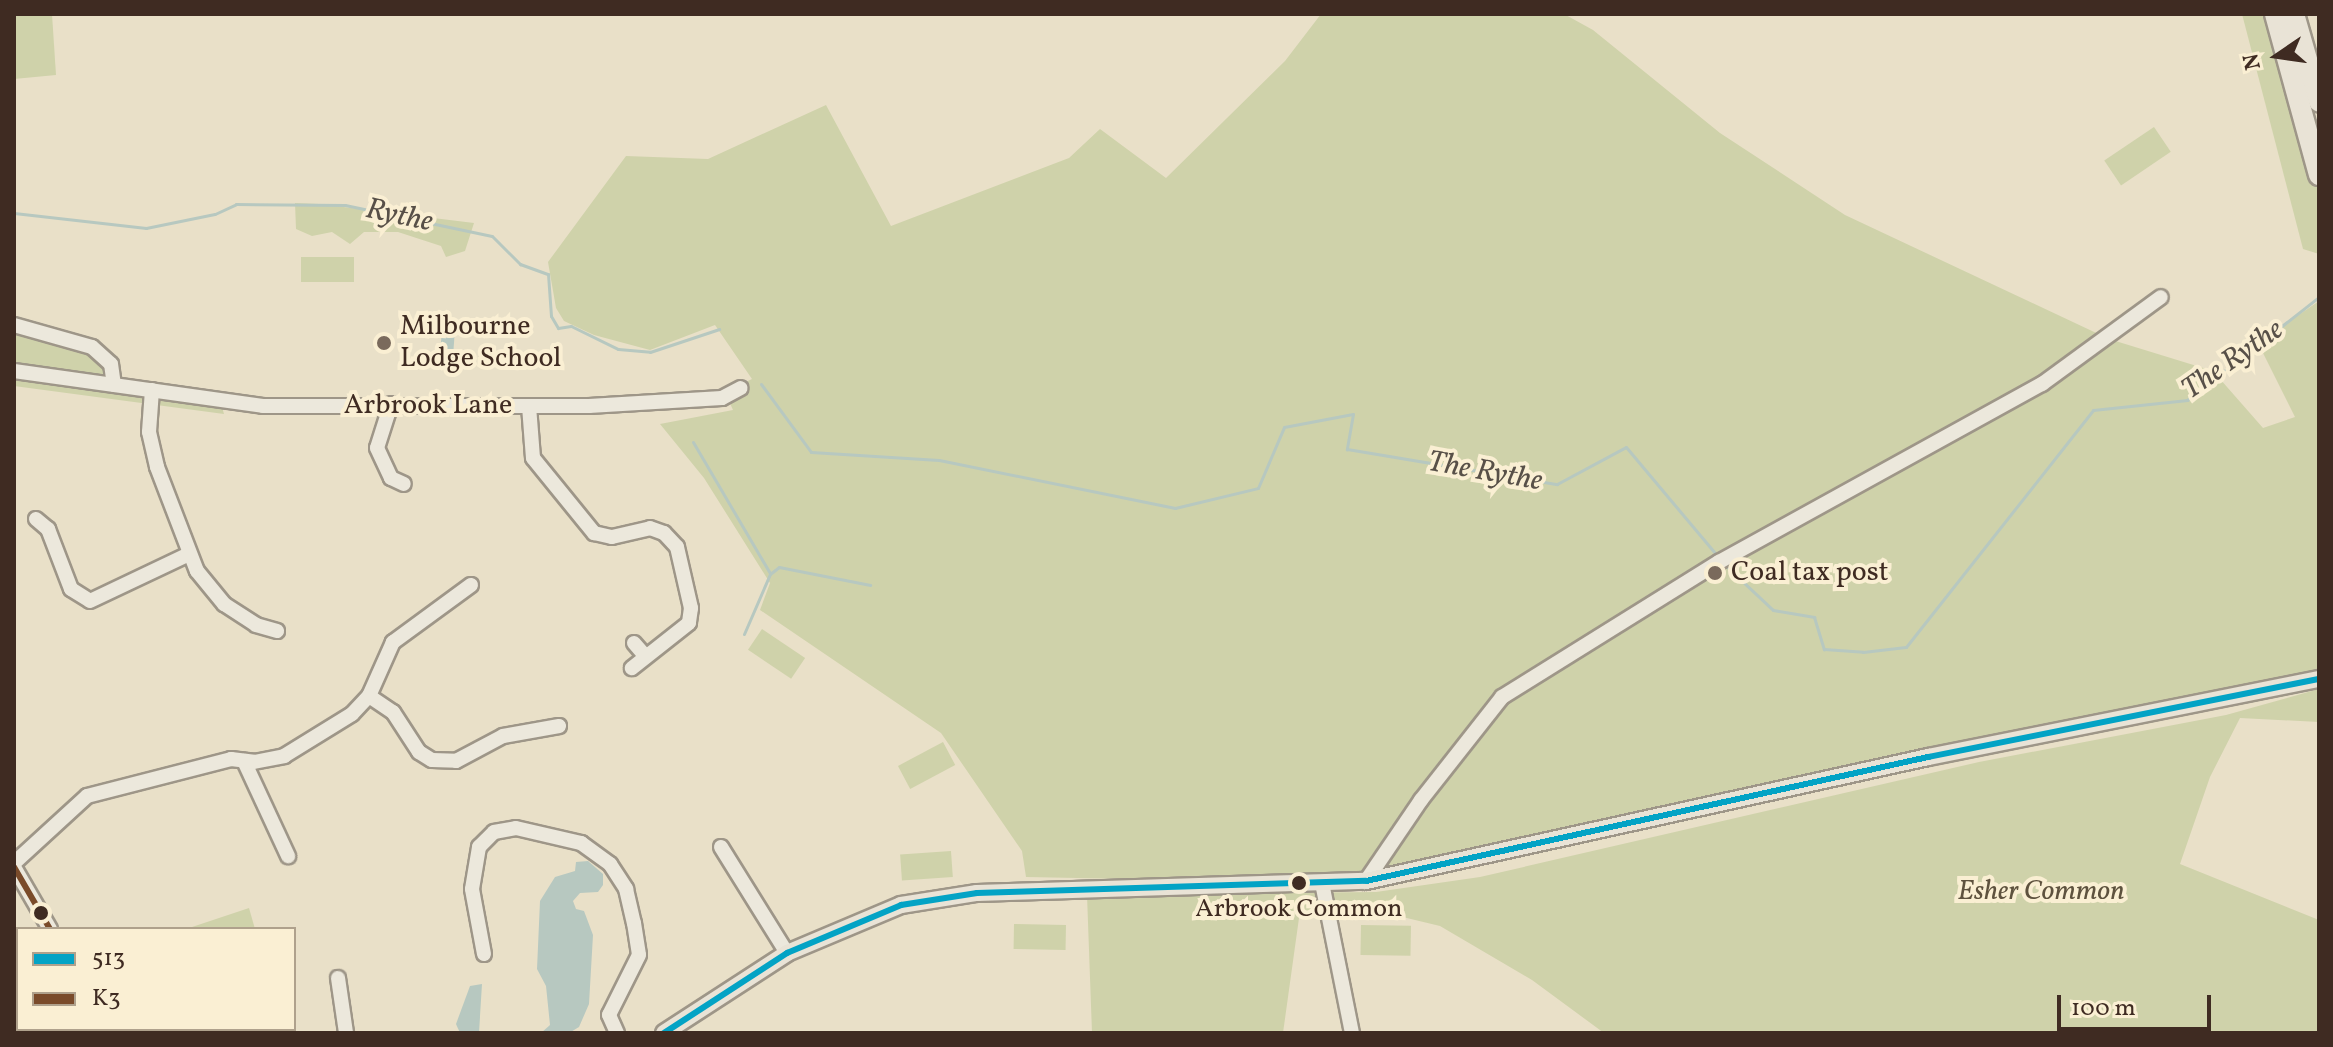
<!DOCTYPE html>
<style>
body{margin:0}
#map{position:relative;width:2333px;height:1047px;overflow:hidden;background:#e9e0c8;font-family:Vollkorn,serif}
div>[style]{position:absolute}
.green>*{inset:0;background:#cfd2aa;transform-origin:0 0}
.water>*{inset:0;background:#b7c8c0;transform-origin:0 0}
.stream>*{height:3px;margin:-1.5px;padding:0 1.5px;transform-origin:1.5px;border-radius:1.5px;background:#b7c8c0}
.roads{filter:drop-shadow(2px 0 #9e9688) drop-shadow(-2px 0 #9e9688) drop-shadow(0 2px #9e9688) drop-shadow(0 -2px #9e9688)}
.minor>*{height:14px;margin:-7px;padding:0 7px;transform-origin:7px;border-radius:7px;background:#ece8dc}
.major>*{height:16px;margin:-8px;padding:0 8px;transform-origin:8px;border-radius:8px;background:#e9e3d6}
.highway>*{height:20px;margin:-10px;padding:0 10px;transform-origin:10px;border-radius:10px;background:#e9e3d6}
.bus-1>*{height:6px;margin:-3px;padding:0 3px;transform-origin:3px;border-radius:3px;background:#03a3c5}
.bus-2>*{height:6px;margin:-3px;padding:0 3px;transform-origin:3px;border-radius:3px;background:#7a4b2a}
.dots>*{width:22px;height:22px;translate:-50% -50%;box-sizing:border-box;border:4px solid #faefd3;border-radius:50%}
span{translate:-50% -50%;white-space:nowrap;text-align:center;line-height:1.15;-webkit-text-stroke:8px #faefd3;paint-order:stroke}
.bus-label{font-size:26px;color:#3f2b22}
.poi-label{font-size:28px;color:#3f2b22}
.left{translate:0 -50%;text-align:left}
.street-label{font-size:28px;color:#3f2b22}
.park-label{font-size:28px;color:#5e523e;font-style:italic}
.water-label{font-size:30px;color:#585048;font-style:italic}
.frame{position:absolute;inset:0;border:16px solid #3f2b22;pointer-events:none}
.legend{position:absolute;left:16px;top:927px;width:280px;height:104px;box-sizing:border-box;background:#faefd3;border:2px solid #afa18c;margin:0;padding:10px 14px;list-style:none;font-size:24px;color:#3f2b22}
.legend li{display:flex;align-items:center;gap:16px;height:40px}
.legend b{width:40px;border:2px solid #afa18c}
.north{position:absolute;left:2237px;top:16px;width:80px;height:80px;-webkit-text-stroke:6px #faefd3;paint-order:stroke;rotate:257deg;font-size:22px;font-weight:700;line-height:32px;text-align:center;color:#3f2b22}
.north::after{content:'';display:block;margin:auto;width:28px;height:36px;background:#3f2b22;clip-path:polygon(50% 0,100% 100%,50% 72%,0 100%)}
.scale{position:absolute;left:2057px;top:995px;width:154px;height:36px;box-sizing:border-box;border:4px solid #3f2b22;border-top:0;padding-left:10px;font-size:24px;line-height:28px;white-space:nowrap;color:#3f2b22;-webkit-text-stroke:6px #faefd3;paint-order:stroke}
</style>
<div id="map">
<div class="green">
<i style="clip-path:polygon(14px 14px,52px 14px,56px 75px,14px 79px)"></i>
<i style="clip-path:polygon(1321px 14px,1564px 14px,1593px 30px,1720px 133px,1845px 215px,2109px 339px,2213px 371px,2263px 428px,2295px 417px,2258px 343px,2319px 301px,2319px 672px,1410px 867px,1282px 882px,1026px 877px,1022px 851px,941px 733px,760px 610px,770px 583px,704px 478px,660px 424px,733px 410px,725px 392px,752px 379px,715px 325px,650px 350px,594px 335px,564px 321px,556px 308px,548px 262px,626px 156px,708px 159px,826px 105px,891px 226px,1069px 158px,1100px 129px,1166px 178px,1285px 61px)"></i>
<i style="clip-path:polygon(2242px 14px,2270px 14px,2319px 194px,2319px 254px,2303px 249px)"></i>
<i style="left:2154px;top:127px;width:30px;height:60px;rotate:56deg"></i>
<i style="clip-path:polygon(295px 203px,319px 204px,474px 223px,465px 251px,446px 257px,441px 246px,398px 232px,364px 232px,350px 244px,332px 232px,312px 236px,296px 229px)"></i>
<i style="left:301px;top:257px;width:53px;height:25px"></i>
<i style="clip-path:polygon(14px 332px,89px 353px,101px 359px,108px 376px,173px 399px,222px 407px,224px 414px,14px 386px)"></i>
<i style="left:762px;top:629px;width:52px;height:25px;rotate:34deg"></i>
<i style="clip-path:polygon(2319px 689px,2319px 722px,2240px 718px,2210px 777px,2180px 864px,2319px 920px,2319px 1033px,1604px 1033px,1532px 980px,1440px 926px,1386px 913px,1299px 918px,1283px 1033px,1092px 1033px,1087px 895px,1376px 892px,1480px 877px,1979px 762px,2226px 715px)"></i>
<i style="left:943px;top:742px;width:26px;height:51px;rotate:62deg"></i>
<i style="left:951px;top:851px;width:26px;height:51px;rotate:86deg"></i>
<i style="clip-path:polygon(249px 908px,255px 929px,186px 929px)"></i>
<i style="left:1014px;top:924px;width:52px;height:25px;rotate:1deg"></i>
<i style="left:1361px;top:925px;width:50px;height:30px;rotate:1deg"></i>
<i style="clip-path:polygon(18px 947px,18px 1029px,59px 1029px,51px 1033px,14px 1033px)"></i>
</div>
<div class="water">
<i style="left:442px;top:328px;width:13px;height:32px;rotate:4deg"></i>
<i style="clip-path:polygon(588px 861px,603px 874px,603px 885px,598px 892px,580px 893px,573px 901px,576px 909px,584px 911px,593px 935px,589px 1004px,579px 1027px,569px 1033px,541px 1033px,550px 1025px,546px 986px,537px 969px,540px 901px,555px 877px,575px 871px,576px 862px)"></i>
<i style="clip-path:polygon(482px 984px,479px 1033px,460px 1033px,456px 1024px,470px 986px)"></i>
</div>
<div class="stream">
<i style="left:14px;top:213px;width:133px;rotate:6.5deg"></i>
<i style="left:146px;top:228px;width:70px;rotate:-11.5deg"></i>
<i style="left:215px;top:214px;width:23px;rotate:-25deg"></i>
<i style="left:236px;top:204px;width:109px;rotate:0.5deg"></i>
<i style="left:345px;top:205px;width:150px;rotate:11.9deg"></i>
<i style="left:492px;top:236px;width:40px;rotate:45deg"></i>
<i style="left:520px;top:264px;width:30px;rotate:20deg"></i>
<i style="left:548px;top:274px;width:42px;rotate:85.9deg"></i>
<i style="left:551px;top:316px;width:14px;rotate:60deg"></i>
<i style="left:558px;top:328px;width:13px;rotate:-9deg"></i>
<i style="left:571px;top:326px;width:52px;rotate:26.1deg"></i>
<i style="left:618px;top:349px;width:32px;rotate:5deg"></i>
<i style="left:650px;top:352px;width:73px;rotate:-18.4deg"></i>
<i style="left:761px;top:384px;width:84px;rotate:53.7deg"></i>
<i style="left:811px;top:452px;width:128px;rotate:3.6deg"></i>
<i style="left:939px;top:460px;width:241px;rotate:11.5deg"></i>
<i style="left:1175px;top:508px;width:85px;rotate:-13.5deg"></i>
<i style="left:1258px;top:488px;width:66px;rotate:-66.9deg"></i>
<i style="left:1284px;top:427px;width:70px;rotate:-10.7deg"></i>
<i style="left:1353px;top:414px;width:36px;rotate:100deg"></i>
<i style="left:1347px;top:449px;width:213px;rotate:9.5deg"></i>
<i style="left:1557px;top:484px;width:78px;rotate:-28.2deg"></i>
<i style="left:1626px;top:447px;width:145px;rotate:50deg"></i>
<i style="left:693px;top:442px;width:152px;rotate:59.6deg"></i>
<i style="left:1724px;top:564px;width:67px;rotate:43.2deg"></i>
<i style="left:1773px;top:610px;width:42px;rotate:9.7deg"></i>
<i style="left:1814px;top:617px;width:34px;rotate:73deg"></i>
<i style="left:1824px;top:649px;width:39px;rotate:4deg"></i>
<i style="left:1863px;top:652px;width:43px;rotate:-6.6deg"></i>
<i style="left:1906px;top:647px;width:302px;rotate:-51.7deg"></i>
<i style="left:2093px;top:410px;width:95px;rotate:-6.1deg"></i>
<i style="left:2187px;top:400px;width:167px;rotate:-38deg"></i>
<i style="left:744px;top:634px;width:65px;rotate:-66.6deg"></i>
<i style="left:770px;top:574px;width:11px;rotate:-38deg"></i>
<i style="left:779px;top:567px;width:93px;rotate:11.2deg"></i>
</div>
<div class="roads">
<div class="minor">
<i style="left:14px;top:325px;width:81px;rotate:15.8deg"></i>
<i style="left:92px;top:347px;width:25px;rotate:42deg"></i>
<i style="left:111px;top:364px;width:21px;rotate:82deg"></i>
<i style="left:14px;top:371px;width:251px;rotate:8deg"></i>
<i style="left:263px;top:406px;width:326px"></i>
<i style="left:589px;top:406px;width:133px;rotate:-3.4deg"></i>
<i style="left:722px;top:398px;width:21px;rotate:-28deg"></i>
<i style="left:152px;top:390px;width:42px;rotate:94.1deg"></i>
<i style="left:149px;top:432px;width:36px;rotate:77deg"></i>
<i style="left:157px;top:467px;width:111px;rotate:69deg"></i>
<i style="left:197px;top:571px;width:43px;rotate:50.7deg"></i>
<i style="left:224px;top:604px;width:38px;rotate:33deg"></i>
<i style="left:256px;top:625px;width:22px;rotate:16deg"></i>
<i style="left:391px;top:404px;width:46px;rotate:107.7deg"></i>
<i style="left:377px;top:448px;width:33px;rotate:65deg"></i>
<i style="left:391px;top:478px;width:14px;rotate:25deg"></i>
<i style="left:529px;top:406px;width:52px;rotate:85.6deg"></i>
<i style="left:533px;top:458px;width:97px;rotate:50.9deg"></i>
<i style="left:594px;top:533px;width:18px;rotate:13deg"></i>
<i style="left:612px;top:537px;width:39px;rotate:-13deg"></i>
<i style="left:650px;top:528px;width:15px;rotate:20deg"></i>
<i style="left:664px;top:533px;width:19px;rotate:47deg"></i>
<i style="left:677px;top:547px;width:63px;rotate:77.1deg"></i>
<i style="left:691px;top:608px;width:15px;rotate:98deg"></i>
<i style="left:689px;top:623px;width:73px;rotate:141.7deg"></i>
<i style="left:36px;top:519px;width:16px;rotate:40deg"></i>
<i style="left:48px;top:529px;width:64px;rotate:69deg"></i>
<i style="left:71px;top:589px;width:22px;rotate:32deg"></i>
<i style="left:90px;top:601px;width:110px;rotate:-25.4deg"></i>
<i style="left:471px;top:585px;width:97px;rotate:143.8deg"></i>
<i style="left:393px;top:642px;width:59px;rotate:114deg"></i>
<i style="left:369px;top:696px;width:29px;rotate:34deg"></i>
<i style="left:393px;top:712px;width:48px;rotate:57deg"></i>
<i style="left:419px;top:752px;width:15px;rotate:32deg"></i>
<i style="left:432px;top:760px;width:24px;rotate:2deg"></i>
<i style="left:456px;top:761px;width:53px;rotate:-28deg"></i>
<i style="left:503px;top:736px;width:57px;rotate:-10.1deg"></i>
<i style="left:634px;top:643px;width:18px;rotate:49deg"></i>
<i style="left:244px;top:761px;width:105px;rotate:65.1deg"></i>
<i style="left:721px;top:847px;width:125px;rotate:58.1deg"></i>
<i style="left:14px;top:863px;width:99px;rotate:-42.5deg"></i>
<i style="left:87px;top:796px;width:149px;rotate:-14.4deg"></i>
<i style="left:231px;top:759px;width:23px;rotate:7deg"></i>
<i style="left:254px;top:762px;width:31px;rotate:-11deg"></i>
<i style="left:284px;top:756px;width:80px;rotate:-31.7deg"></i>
<i style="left:352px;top:714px;width:25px;rotate:-47deg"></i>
<i style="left:14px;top:867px;width:72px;rotate:59.9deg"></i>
<i style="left:1366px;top:881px;width:98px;rotate:-55.8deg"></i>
<i style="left:1421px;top:800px;width:131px;rotate:-51.8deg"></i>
<i style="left:1502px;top:697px;width:256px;rotate:-31.9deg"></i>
<i style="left:1719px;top:562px;width:369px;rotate:-28.9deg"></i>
<i style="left:2042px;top:384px;width:147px;rotate:-36.2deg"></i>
<i style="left:1322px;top:883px;width:153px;rotate:78.7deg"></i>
<i style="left:484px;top:954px;width:66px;rotate:-100.5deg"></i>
<i style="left:472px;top:889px;width:43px;rotate:-80.5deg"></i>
<i style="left:479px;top:847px;width:21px;rotate:-45deg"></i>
<i style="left:494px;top:832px;width:22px;rotate:-10deg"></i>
<i style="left:516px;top:828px;width:67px;rotate:13deg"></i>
<i style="left:581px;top:843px;width:36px;rotate:36deg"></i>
<i style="left:610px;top:864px;width:30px;rotate:57deg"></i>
<i style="left:626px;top:889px;width:35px;rotate:77deg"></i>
<i style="left:634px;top:923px;width:32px;rotate:81deg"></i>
<i style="left:639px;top:955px;width:67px;rotate:116.6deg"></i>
<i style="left:609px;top:1015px;width:20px;rotate:66deg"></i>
<i style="left:338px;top:978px;width:56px;rotate:81.7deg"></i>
<i style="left:90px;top:1029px;width:4px;rotate:63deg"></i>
</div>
<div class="major">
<i style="left:664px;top:1033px;width:147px;rotate:-33deg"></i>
<i style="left:787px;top:953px;width:124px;rotate:-22.8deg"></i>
<i style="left:901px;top:905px;width:77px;rotate:-9deg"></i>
<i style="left:977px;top:893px;width:389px;rotate:-1.8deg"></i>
<i style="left:1366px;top:881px;width:576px;rotate:-12.44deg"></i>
<i style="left:1928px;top:757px;width:399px;rotate:-11.3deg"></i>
</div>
<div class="highway">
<i style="left:2275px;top:14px;width:167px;rotate:74.7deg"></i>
<i style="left:2294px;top:14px;width:91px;rotate:74deg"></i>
</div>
</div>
<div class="bus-1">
<i style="left:664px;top:1033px;width:147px;rotate:-33deg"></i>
<i style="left:787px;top:953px;width:124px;rotate:-22.8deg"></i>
<i style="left:901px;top:905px;width:77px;rotate:-9deg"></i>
<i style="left:977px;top:893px;width:389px;rotate:-1.8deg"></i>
<i style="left:1366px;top:881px;width:576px;rotate:-12.44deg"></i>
<i style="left:1928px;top:757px;width:399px;rotate:-11.3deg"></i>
</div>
<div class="bus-2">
<i style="left:14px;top:867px;width:72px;rotate:59.9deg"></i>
</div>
<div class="dots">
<i style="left:384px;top:343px;background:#7a6a5c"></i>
<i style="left:1715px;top:573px;background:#7a6a5c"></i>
<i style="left:1299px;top:883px;background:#3f2b22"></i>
<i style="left:41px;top:913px;background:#3f2b22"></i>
</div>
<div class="bus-label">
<span style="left:1299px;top:910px">Arbrook Common</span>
</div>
<div class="poi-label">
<span class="left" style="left:400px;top:343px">Milbourne<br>Lodge School</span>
<span class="left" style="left:1731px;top:573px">Coal tax post</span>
</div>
<div class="street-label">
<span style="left:428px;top:406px">Arbrook Lane</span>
</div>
<div class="park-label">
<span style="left:2041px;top:892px">Esher Common</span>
</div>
<div class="water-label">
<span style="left:399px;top:216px;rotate:12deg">Rythe</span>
<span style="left:2233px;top:360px;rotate:-35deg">The Rythe</span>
<span style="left:1485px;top:472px;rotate:10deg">The Rythe</span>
</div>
<div class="frame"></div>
<ul class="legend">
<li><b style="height:10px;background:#03a3c5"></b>513</li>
<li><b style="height:10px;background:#7a4b2a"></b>K3</li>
</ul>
<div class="north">N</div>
<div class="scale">100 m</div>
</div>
